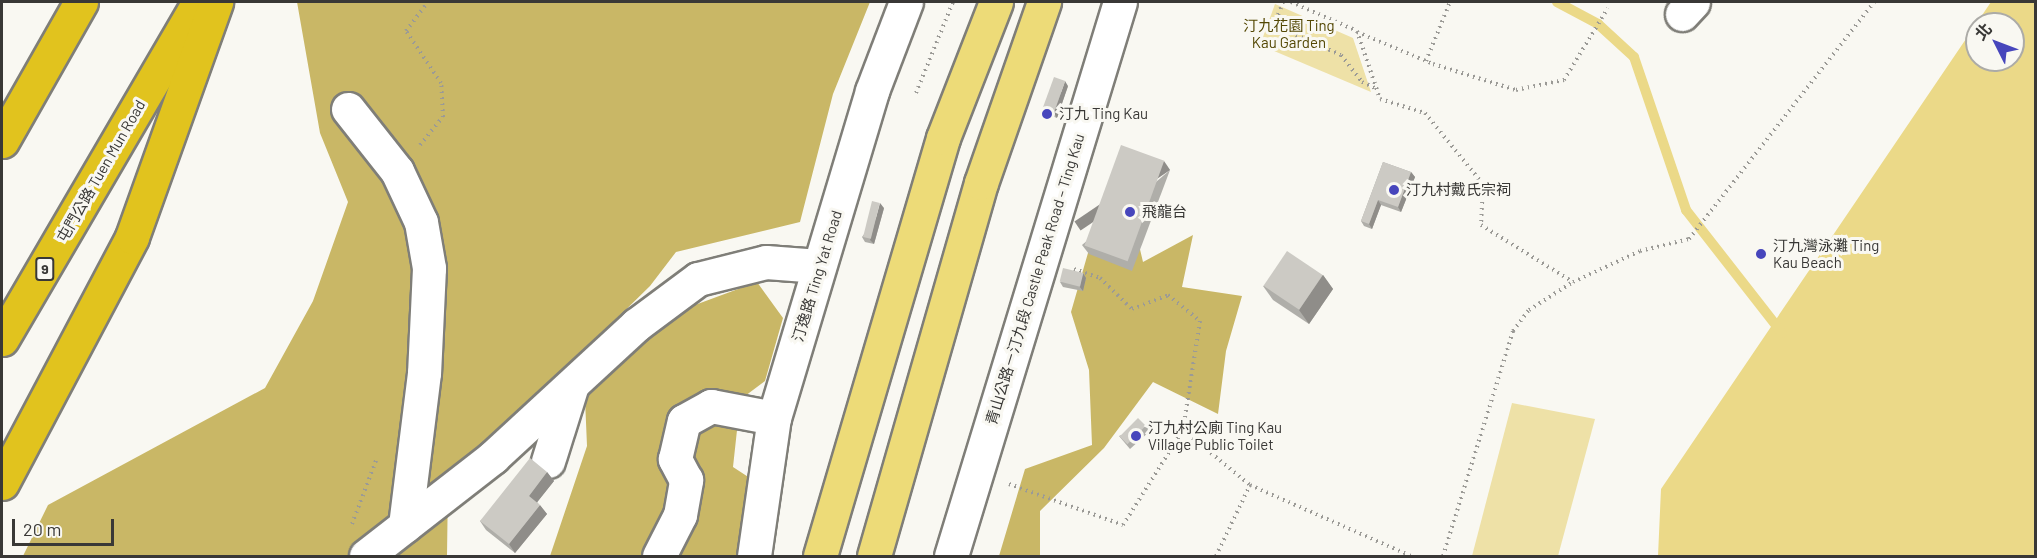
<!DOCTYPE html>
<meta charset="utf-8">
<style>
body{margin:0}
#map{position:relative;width:2037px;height:558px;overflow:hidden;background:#f9f8f2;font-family:Barlow,"Noto Sans TC",sans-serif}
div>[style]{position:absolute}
.green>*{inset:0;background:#eee1a7}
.forest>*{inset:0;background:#c9b766}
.water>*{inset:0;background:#ebd988}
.stream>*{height:10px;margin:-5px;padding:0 5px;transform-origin:5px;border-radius:5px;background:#ebd988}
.path>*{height:4px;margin-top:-2px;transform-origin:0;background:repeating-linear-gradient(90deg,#9b9a96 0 1.5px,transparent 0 6px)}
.roads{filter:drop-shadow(2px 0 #7f7e78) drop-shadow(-2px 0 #7f7e78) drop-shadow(0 2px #7f7e78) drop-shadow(0 -2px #7f7e78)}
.minor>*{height:33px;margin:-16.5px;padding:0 16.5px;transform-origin:16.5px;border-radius:16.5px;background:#fff}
.major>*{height:33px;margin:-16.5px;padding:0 16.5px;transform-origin:16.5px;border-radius:16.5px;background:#eddb78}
.highway>*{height:33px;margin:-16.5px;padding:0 16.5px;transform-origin:16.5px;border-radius:16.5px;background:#e1c31e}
.wall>*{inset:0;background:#afaea9}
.shaded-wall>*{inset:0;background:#8f8d89;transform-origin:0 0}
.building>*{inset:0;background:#cccac4;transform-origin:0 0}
.dots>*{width:16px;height:16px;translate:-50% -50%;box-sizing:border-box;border:3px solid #f9f8f2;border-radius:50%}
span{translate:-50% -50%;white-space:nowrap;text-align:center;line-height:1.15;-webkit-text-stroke:6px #f9f8f2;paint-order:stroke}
.shield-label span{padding:2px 4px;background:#f9f8f2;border:2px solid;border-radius:4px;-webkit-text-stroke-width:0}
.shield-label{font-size:14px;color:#393836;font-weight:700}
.park-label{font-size:15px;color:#534703}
.poi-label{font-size:15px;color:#393836}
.left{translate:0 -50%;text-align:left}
.street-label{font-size:15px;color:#393836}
.frame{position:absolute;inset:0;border:3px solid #393836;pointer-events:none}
.north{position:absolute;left:1965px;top:12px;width:60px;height:60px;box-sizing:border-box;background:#f9f8f2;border:2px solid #acaba7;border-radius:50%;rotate:312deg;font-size:16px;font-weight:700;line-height:24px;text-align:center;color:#393836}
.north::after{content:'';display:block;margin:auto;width:21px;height:27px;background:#4746bc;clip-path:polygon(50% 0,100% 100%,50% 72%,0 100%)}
.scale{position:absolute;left:12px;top:519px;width:102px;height:27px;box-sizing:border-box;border:3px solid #393836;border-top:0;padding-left:8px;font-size:18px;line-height:21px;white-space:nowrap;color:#393836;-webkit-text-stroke:4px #f9f8f2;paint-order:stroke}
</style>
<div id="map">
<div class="green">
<i style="clip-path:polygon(1275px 4px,1353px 38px,1371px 92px,1260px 45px)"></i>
<i style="clip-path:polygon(1512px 403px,1595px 419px,1558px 556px,1472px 556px)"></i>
</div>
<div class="forest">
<i style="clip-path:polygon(297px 2px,870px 2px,833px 94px,800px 222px,676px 252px,650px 286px,448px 484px,447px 556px,23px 556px,48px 505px,265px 388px,313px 301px,348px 202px,320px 133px)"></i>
<i style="clip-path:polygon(1122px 173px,1143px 262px,1193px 235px,1182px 287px,1242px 296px,1226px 351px,1218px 414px,1153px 382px,1104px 448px,1040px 511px,1040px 556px,999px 556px,1025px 469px,1092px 445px,1089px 370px,1071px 312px,1092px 239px)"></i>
<i style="clip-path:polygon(757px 282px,783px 318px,765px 381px,745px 396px,738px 421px,733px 467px,759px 484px,744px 556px,550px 556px,587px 446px,585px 399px,676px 312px)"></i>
</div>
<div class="water">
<i style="clip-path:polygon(evenodd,1991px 2px,2035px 2px,2035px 556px,1658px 556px,1661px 489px,1991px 2px,1977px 24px,2013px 24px,2013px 60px,1977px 60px,1977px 24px)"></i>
</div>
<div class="stream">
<i style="left:1557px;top:2px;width:47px;rotate:28.2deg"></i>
<i style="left:1598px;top:24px;width:49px;rotate:42.5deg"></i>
<i style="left:1634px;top:57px;width:162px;rotate:71.2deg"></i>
<i style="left:1686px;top:210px;width:156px;rotate:52deg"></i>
</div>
<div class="path">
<i style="left:1283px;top:2px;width:25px;rotate:111deg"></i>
<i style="left:1274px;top:25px;width:73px;rotate:24.1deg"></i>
<i style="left:1341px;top:55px;width:34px;rotate:52deg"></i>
<i style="left:1362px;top:82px;width:14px;rotate:25deg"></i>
<i style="left:1291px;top:2px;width:72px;rotate:23.7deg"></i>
<i style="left:1357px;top:31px;width:72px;rotate:71.3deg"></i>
<i style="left:1380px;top:99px;width:47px;rotate:17.3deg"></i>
<i style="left:1425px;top:113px;width:92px;rotate:50.8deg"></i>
<i style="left:1483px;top:184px;width:41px;rotate:92.8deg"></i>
<i style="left:1481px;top:225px;width:108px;rotate:31.8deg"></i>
<i style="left:1357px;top:32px;width:82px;rotate:22.8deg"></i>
<i style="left:1433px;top:64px;width:87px;rotate:17.4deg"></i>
<i style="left:1516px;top:90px;width:49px;rotate:-11.8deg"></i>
<i style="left:1564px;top:80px;width:84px;rotate:-58.6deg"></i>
<i style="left:1426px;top:61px;width:64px;rotate:-67.9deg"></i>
<i style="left:916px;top:93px;width:98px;rotate:-67.9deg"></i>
<i style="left:420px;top:145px;width:36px;rotate:-51deg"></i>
<i style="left:443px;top:117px;width:34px;rotate:-93deg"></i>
<i style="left:441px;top:83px;width:63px;rotate:-123.9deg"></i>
<i style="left:406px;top:31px;width:36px;rotate:-53deg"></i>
<i style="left:1074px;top:269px;width:28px;rotate:19deg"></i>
<i style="left:1100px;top:278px;width:45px;rotate:44.1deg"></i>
<i style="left:1132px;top:309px;width:39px;rotate:-21deg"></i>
<i style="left:1168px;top:295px;width:41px;rotate:39.1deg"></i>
<i style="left:1200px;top:321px;width:110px;rotate:98.9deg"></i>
<i style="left:1009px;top:484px;width:121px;rotate:19.8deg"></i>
<i style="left:1123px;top:525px;width:112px;rotate:-57.7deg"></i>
<i style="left:1183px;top:430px;width:87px;rotate:39.4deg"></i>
<i style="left:1250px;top:485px;width:176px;rotate:23.8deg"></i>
<i style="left:352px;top:524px;width:71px;rotate:-69.3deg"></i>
<i style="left:1216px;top:556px;width:79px;rotate:-64.4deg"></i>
<i style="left:1443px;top:556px;width:236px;rotate:-72.7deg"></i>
<i style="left:1513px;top:331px;width:26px;rotate:-53deg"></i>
<i style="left:1529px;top:310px;width:52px;rotate:-32.5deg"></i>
<i style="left:1573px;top:282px;width:74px;rotate:-24.8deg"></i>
<i style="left:1640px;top:251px;width:50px;rotate:-13.8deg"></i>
<i style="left:1689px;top:239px;width:301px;rotate:-52deg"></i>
</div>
<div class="roads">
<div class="minor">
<i style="left:1682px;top:14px;width:16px;rotate:-47deg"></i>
<i style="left:348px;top:109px;width:79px;rotate:51.7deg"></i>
<i style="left:397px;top:171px;width:56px;rotate:64.8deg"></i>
<i style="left:421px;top:222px;width:47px;rotate:80.1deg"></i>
<i style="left:429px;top:268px;width:105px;rotate:92.7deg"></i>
<i style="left:424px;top:373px;width:154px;rotate:97.1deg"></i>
<i style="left:548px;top:461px;width:77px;rotate:-72.5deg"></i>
<i style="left:366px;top:556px;width:161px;rotate:-37.9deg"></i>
<i style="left:493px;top:457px;width:195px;rotate:-42.7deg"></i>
<i style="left:636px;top:325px;width:77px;rotate:-36.6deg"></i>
<i style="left:698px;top:279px;width:70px;rotate:-14deg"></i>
<i style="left:766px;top:262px;width:53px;rotate:4.3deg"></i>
<i style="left:659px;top:556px;width:46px;rotate:-62.9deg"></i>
<i style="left:680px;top:515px;width:36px;rotate:-80deg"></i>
<i style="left:686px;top:480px;width:24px;rotate:-118deg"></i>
<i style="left:675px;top:459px;width:39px;rotate:-77deg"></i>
<i style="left:684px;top:421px;width:31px;rotate:-29deg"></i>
<i style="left:711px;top:406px;width:64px;rotate:10.8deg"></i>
<i style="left:754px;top:556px;width:139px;rotate:-81.8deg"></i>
<i style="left:774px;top:418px;width:341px;rotate:-73.3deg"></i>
<i style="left:872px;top:91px;width:95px;rotate:-69.1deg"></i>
<i style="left:951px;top:556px;width:579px;rotate:-73.04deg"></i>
</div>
<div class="major">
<i style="left:820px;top:556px;width:436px;rotate:-73.6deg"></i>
<i style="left:943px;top:138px;width:146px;rotate:-68.7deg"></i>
<i style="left:874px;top:556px;width:388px;rotate:-74deg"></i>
<i style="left:981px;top:183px;width:192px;rotate:-70.8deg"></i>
</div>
<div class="highway">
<i style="left:2px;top:141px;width:160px;rotate:-60.4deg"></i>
<i style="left:2px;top:339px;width:390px;rotate:-59.7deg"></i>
<i style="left:2px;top:483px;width:278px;rotate:-62.1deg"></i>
<i style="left:132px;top:237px;width:250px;rotate:-70.3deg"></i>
</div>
</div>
<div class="wall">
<i style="clip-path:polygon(1068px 86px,1057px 118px,1047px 114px,1043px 109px)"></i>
<i style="clip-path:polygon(1383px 162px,1411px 172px,1415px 177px,1401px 212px,1381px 205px,1372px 229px,1364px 226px,1361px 221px)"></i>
<i style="clip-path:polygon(1170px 170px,1132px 271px,1089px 254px,1082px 245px)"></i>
<i style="clip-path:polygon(884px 208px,874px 244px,865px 242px,862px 237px)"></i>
<i style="clip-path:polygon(1083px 273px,1086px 278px,1083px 291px,1063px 287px,1060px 282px)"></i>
<i style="clip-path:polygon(1323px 275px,1333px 289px,1309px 324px,1273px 300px,1263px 286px)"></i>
<i style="clip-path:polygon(1146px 426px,1150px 431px,1130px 449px,1119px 436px)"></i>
<i style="clip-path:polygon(547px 472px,554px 481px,537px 502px,547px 514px,515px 553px,486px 530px,480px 521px)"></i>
</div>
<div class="shaded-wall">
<i style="clip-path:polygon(1065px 81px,1068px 86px,1057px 118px,1054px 113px)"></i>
<i style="left:1164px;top:161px;width:11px;height:108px;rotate:56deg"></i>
<i style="clip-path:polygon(1411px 172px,1415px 177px,1401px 212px,1398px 207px)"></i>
<i style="clip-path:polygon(1378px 200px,1381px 205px,1372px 229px,1369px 224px)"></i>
<i style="clip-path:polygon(880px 203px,884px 208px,874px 244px,870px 240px)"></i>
<i style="clip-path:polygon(1083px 273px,1086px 278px,1083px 291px,1079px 286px)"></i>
<i style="clip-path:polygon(1323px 275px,1333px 289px,1309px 324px,1299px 310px)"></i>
<i style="clip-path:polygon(547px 472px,554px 481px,535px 505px,529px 496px)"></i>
<i style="clip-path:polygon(540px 505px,547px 514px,515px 553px,509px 544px)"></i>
</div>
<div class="building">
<i style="left:1054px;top:77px;width:12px;height:34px;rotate:20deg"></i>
<i style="left:1121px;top:145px;width:46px;height:107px;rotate:20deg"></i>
<i style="clip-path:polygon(1383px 162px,1411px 172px,1398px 207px,1378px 200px,1369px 224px,1361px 221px)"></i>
<i style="left:872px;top:201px;width:8px;height:37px;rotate:14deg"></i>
<i style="left:1287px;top:251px;width:43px;height:42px;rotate:34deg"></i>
<i style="left:1063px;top:268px;width:21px;height:14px;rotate:14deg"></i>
<i style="left:1138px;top:418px;width:11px;height:26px;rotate:45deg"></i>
<i style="clip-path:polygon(530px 458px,547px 472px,529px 496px,540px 505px,509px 544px,480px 521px)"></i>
</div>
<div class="dots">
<i style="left:1047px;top:114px;background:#4746bc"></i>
<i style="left:1394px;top:190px;background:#4746bc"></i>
<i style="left:1130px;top:212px;background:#4746bc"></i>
<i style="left:1761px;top:254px;background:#4746bc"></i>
<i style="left:1136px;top:436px;background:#4746bc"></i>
</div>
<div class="shield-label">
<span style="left:45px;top:269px">9</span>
</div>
<div class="park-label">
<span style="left:1289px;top:34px">汀九花園 Ting<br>Kau Garden</span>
</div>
<div class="poi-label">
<span class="left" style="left:1059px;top:114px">汀九 Ting Kau</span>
<span class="left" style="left:1406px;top:190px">汀九村戴氏宗祠</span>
<span class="left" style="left:1142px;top:212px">飛龍台</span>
<span class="left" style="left:1773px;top:254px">汀九灣泳灘 Ting<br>Kau Beach</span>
<span class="left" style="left:1148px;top:436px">汀九村公廁 Ting Kau<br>Village Public Toilet</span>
</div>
<div class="street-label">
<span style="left:101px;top:171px;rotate:-60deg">屯門公路 Tuen Mun Road</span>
<span style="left:817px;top:276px;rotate:-73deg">汀逸路 Ting Yat Road</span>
<span style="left:1035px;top:279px;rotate:-73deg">青山公路－汀九段 Castle Peak Road – Ting Kau</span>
</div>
<div class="frame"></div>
<div class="north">北</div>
<div class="scale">20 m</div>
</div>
